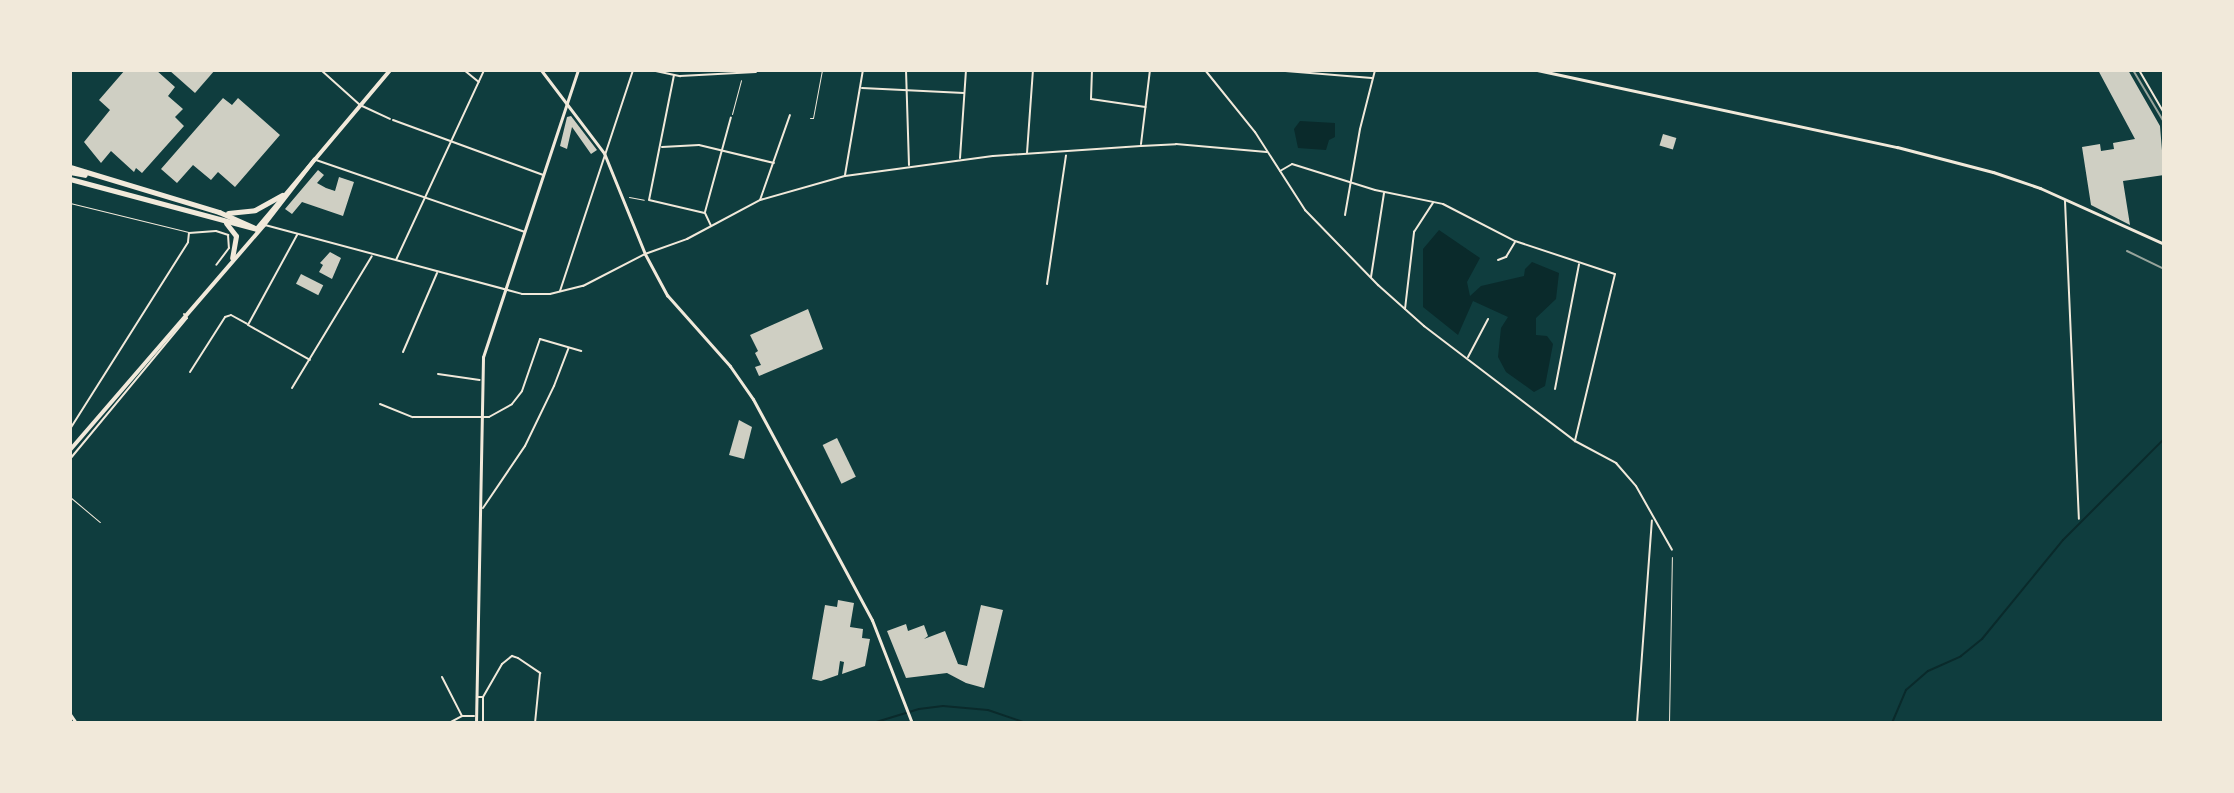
<!DOCTYPE html>
<style>
body{margin:0}
#map{position:relative;width:2234px;height:793px;overflow:hidden;background:#0f3d3e;font-family:"Public Sans",sans-serif}
div>[style]{position:absolute}
.water>*{inset:0;background:#0a2a2b}
.stream>*{height:2px;margin:-1px;padding:0 1px;transform-origin:1px;border-radius:1px;background:#0a2a2b}
.building>*{inset:0;background:#cfcfc3;transform-origin:0 0}
.path>*{height:1px;margin:-0.5px;padding:0 0.5px;transform-origin:0.5px;border-radius:0.5px;background:#f1e9da}
.service>*{height:1px;margin:-0.5px;padding:0 0.5px;transform-origin:0.5px;border-radius:0.5px;background:#f1e9da}
.minor>*{height:2px;margin:-1px;padding:0 1px;transform-origin:1px;border-radius:1px;background:#f1e9da}
.tertiary>*{height:3px;margin:-1.5px;padding:0 1.5px;transform-origin:1.5px;border-radius:1.5px;background:#f1e9da}
.secondary>*{height:3px;margin:-1.5px;padding:0 1.5px;transform-origin:1.5px;border-radius:1.5px;background:#f1e9da}
.primary>*{height:4px;margin:-2px;padding:0 2px;transform-origin:2px;border-radius:2px;background:#f1e9da}
.motorway>*{height:5px;margin:-2.5px;padding:0 2.5px;transform-origin:2.5px;border-radius:2.5px;background:#f1e9da}
.rail>*{height:2px;margin:-1px;padding:0 1px;transform-origin:1px;border-radius:1px;background:#97a49c}
span{translate:-50% -50%;white-space:nowrap;text-align:center;line-height:1.15;-webkit-text-stroke:6px #f1e9da;paint-order:stroke}
.frame{position:absolute;inset:0;border:72px solid #f1e9da;pointer-events:none}
</style>
<div id="map">
<div class="water">
<i style="clip-path:polygon(1300px 121px,1335px 123px,1335px 137px,1329px 140px,1326px 150px,1298px 148px,1294px 129px)"></i>
<i style="clip-path:polygon(1439px 230px,1480px 258px,1467px 282px,1470px 296px,1481px 286px,1524px 276px,1525px 269px,1532px 262px,1559px 273px,1556px 299px,1536px 318px,1536px 335px,1547px 336px,1553px 344px,1545px 386px,1534px 392px,1506px 372px,1498px 357px,1501px 328px,1508px 317px,1473px 301px,1458px 335px,1423px 307px,1423px 249px)"></i>
</div>
<div class="stream">
<i style="left:873px;top:723px;width:48px;rotate:-16.9deg"></i>
<i style="left:919px;top:709px;width:24px;rotate:-7deg"></i>
<i style="left:943px;top:706px;width:45px;rotate:5.1deg"></i>
<i style="left:988px;top:710px;width:40px;rotate:18.9deg"></i>
<i style="left:1892px;top:723px;width:36px;rotate:-67deg"></i>
<i style="left:1906px;top:690px;width:29px;rotate:-41deg"></i>
<i style="left:1928px;top:671px;width:36px;rotate:-24deg"></i>
<i style="left:1961px;top:656px;width:27px;rotate:-39deg"></i>
<i style="left:1982px;top:639px;width:128px;rotate:-50.7deg"></i>
<i style="left:2063px;top:540px;width:143px;rotate:-45deg"></i>
</div>
<div class="building">
<i style="clip-path:polygon(125px 70px,156px 70px,175px 87px,168px 96px,183px 109px,175px 117px,184px 126px,142px 173px,136px 168px,134px 172px,111px 151px,101px 163px,84px 142px,110px 110px,99px 100px)"></i>
<i style="clip-path:polygon(169px 70px,215px 70px,195px 93px)"></i>
<i style="clip-path:polygon(2098px 70px,2128px 70px,2160px 126px,2164px 175px,2123px 181px,2130px 225px,2091px 205px,2082px 147px,2100px 144px,2101px 151px,2114px 149px,2113px 143px,2135px 139px)"></i>
<i style="clip-path:polygon(223px 98px,232px 105px,238px 98px,280px 135px,235px 187px,218px 172px,211px 180px,193px 165px,177px 183px,161px 169px)"></i>
<i style="clip-path:polygon(571px 116px,597px 150px,591px 154px,572px 127px,567px 149px,560px 146px,567px 117px)"></i>
<i style="left:1663px;top:134px;width:14px;height:12px;rotate:17deg"></i>
<i style="clip-path:polygon(318px 170px,324px 175px,317px 183px,326px 188px,335px 191px,339px 177px,354px 182px,343px 216px,302px 202px,292px 214px,285px 209px)"></i>
<i style="clip-path:polygon(330px 252px,341px 258px,332px 279px,319px 272px,323px 265px,320px 263px)"></i>
<i style="left:301px;top:274px;width:25px;height:11px;rotate:27deg"></i>
<i style="clip-path:polygon(808px 309px,823px 349px,759px 376px,755px 367px,761px 365px,755px 353px,758px 351px,750px 335px)"></i>
<i style="clip-path:polygon(739px 420px,752px 427px,744px 459px,729px 455px)"></i>
<i style="left:837px;top:438px;width:43px;height:16px;rotate:64deg"></i>
<i style="clip-path:polygon(838px 600px,854px 603px,850px 627px,863px 629px,862px 638px,870px 639px,865px 666px,842px 674px,844px 662px,840px 661px,838px 675px,821px 681px,812px 679px,825px 605px,837px 607px)"></i>
<i style="clip-path:polygon(981px 605px,1003px 610px,984px 688px,966px 683px,947px 673px,906px 678px,887px 631px,906px 624px,908px 631px,924px 625px,928px 636px,924px 639px,945px 631px,958px 664px,967px 666px)"></i>
</div>
<div class="path">
<i style="left:732px;top:114px;width:35px;rotate:-75deg"></i>
<i style="left:810px;top:118px;width:3px"></i>
<i style="left:813px;top:118px;width:49px;rotate:-79.4deg"></i>
<i style="left:629px;top:197px;width:15px;rotate:11deg"></i>
<i style="left:1669px;top:723px;width:166px;rotate:-89deg"></i>
</div>
<div class="service">
<i style="left:70px;top:203px;width:122px;rotate:13.8deg"></i>
<i style="left:70px;top:497px;width:39px;rotate:40deg"></i>
</div>
<div class="minor">
<i style="left:321px;top:70px;width:52px;rotate:41.9deg"></i>
<i style="left:360px;top:105px;width:33px;rotate:25deg"></i>
<i style="left:464px;top:70px;width:19px;rotate:39deg"></i>
<i style="left:651px;top:70px;width:30px;rotate:12deg"></i>
<i style="left:680px;top:76px;width:76px;rotate:-3deg"></i>
<i style="left:838px;top:70px;width:23px;rotate:2deg"></i>
<i style="left:906px;top:70px;width:95px;rotate:88.2deg"></i>
<i style="left:1092px;top:70px;width:29px;rotate:92deg"></i>
<i style="left:1091px;top:99px;width:55px;rotate:8.4deg"></i>
<i style="left:1205px;top:70px;width:80px;rotate:51.1deg"></i>
<i style="left:1255px;top:132px;width:93px;rotate:57.3deg"></i>
<i style="left:1305px;top:210px;width:105px;rotate:45.8deg"></i>
<i style="left:1378px;top:285px;width:62px;rotate:41.7deg"></i>
<i style="left:1424px;top:326px;width:190px;rotate:37.3deg"></i>
<i style="left:1575px;top:441px;width:47px;rotate:28.2deg"></i>
<i style="left:1616px;top:463px;width:30px;rotate:49deg"></i>
<i style="left:1636px;top:486px;width:73px;rotate:60.6deg"></i>
<i style="left:1273px;top:70px;width:99px;rotate:4.6deg"></i>
<i style="left:2139px;top:70px;width:50px;rotate:59.8deg"></i>
<i style="left:674px;top:75px;width:127px;rotate:101.3deg"></i>
<i style="left:649px;top:200px;width:57px;rotate:13.1deg"></i>
<i style="left:705px;top:213px;width:14px;rotate:65deg"></i>
<i style="left:862px;top:88px;width:102px;rotate:2.8deg"></i>
<i style="left:393px;top:120px;width:160px;rotate:20.1deg"></i>
<i style="left:1141px;top:144px;width:75px;rotate:-83.1deg"></i>
<i style="left:662px;top:147px;width:37px;rotate:-3deg"></i>
<i style="left:699px;top:145px;width:77px;rotate:13.5deg"></i>
<i style="left:1027px;top:153px;width:83px;rotate:-85.9deg"></i>
<i style="left:960px;top:158px;width:88px;rotate:-86.1deg"></i>
<i style="left:316px;top:160px;width:221px;rotate:19deg"></i>
<i style="left:1280px;top:171px;width:14px;rotate:-30deg"></i>
<i style="left:1292px;top:164px;width:87px;rotate:17.4deg"></i>
<i style="left:1375px;top:190px;width:69px;rotate:11.6deg"></i>
<i style="left:1443px;top:204px;width:81px;rotate:27.2deg"></i>
<i style="left:1515px;top:241px;width:105px;rotate:18.3deg"></i>
<i style="left:1615px;top:274px;width:172px;rotate:103.5deg"></i>
<i style="left:845px;top:175px;width:107px;rotate:-80.3deg"></i>
<i style="left:760px;top:200px;width:90px;rotate:-70.6deg"></i>
<i style="left:2065px;top:201px;width:318px;rotate:87.5deg"></i>
<i style="left:705px;top:212px;width:98px;rotate:-74.7deg"></i>
<i style="left:1345px;top:215px;width:87px;rotate:-80.1deg"></i>
<i style="left:1360px;top:129px;width:61px;rotate:-75.7deg"></i>
<i style="left:265px;top:225px;width:266px;rotate:15deg"></i>
<i style="left:522px;top:294px;width:28px"></i>
<i style="left:550px;top:294px;width:34px;rotate:-14deg"></i>
<i style="left:583px;top:286px;width:70px;rotate:-27.3deg"></i>
<i style="left:645px;top:254px;width:45px;rotate:-19.7deg"></i>
<i style="left:687px;top:239px;width:83px;rotate:-28.1deg"></i>
<i style="left:760px;top:200px;width:88px;rotate:-15.8deg"></i>
<i style="left:845px;top:176px;width:149px;rotate:-7.7deg"></i>
<i style="left:993px;top:156px;width:148px;rotate:-3.9deg"></i>
<i style="left:1141px;top:146px;width:35px;rotate:-3deg"></i>
<i style="left:1176px;top:144px;width:91px;rotate:5deg"></i>
<i style="left:297px;top:235px;width:102px;rotate:118.6deg"></i>
<i style="left:248px;top:325px;width:71px;rotate:29.4deg"></i>
<i style="left:396px;top:260px;width:209px;rotate:-65.1deg"></i>
<i style="left:1498px;top:260px;width:9px;rotate:-21deg"></i>
<i style="left:1506px;top:257px;width:17px;rotate:-59deg"></i>
<i style="left:1371px;top:277px;width:85px;rotate:-81.2deg"></i>
<i style="left:1047px;top:284px;width:130px;rotate:-81.6deg"></i>
<i style="left:560px;top:291px;width:233px;rotate:-71.7deg"></i>
<i style="left:1405px;top:309px;width:78px;rotate:-83.3deg"></i>
<i style="left:1414px;top:232px;width:35px;rotate:-57deg"></i>
<i style="left:403px;top:352px;width:86px;rotate:-66.7deg"></i>
<i style="left:1468px;top:357px;width:43px;rotate:-62.2deg"></i>
<i style="left:190px;top:372px;width:65px;rotate:-57.5deg"></i>
<i style="left:225px;top:317px;width:6px;rotate:-18deg"></i>
<i style="left:231px;top:315px;width:18px;rotate:29deg"></i>
<i style="left:438px;top:374px;width:42px;rotate:8.1deg"></i>
<i style="left:292px;top:388px;width:154px;rotate:-58.8deg"></i>
<i style="left:1555px;top:389px;width:127px;rotate:-79.1deg"></i>
<i style="left:380px;top:404px;width:35px;rotate:22deg"></i>
<i style="left:413px;top:417px;width:76px"></i>
<i style="left:489px;top:417px;width:26px;rotate:-29deg"></i>
<i style="left:512px;top:404px;width:16px;rotate:-52deg"></i>
<i style="left:522px;top:391px;width:55px;rotate:-70.9deg"></i>
<i style="left:540px;top:339px;width:43px;rotate:16.3deg"></i>
<i style="left:70px;top:429px;width:221px;rotate:-57.7deg"></i>
<i style="left:188px;top:242px;width:9px;rotate:-84deg"></i>
<i style="left:189px;top:233px;width:27px;rotate:-4deg"></i>
<i style="left:216px;top:231px;width:13px;rotate:18deg"></i>
<i style="left:228px;top:235px;width:13px;rotate:86deg"></i>
<i style="left:229px;top:248px;width:21px;rotate:127deg"></i>
<i style="left:70px;top:459px;width:183px;rotate:-50.3deg"></i>
<i style="left:187px;top:318px;width:5px;rotate:-127deg"></i>
<i style="left:483px;top:508px;width:75px;rotate:-55.9deg"></i>
<i style="left:525px;top:446px;width:67px;rotate:-64.2deg"></i>
<i style="left:554px;top:386px;width:40px;rotate:-69deg"></i>
<i style="left:442px;top:677px;width:44px;rotate:62.9deg"></i>
<i style="left:478px;top:697px;width:5px"></i>
<i style="left:483px;top:697px;width:38px;rotate:-60deg"></i>
<i style="left:502px;top:664px;width:13px;rotate:-39deg"></i>
<i style="left:512px;top:656px;width:6px;rotate:18deg"></i>
<i style="left:518px;top:658px;width:27px;rotate:34deg"></i>
<i style="left:540px;top:673px;width:50px;rotate:95.7deg"></i>
<i style="left:449px;top:723px;width:15px;rotate:-28deg"></i>
<i style="left:462px;top:716px;width:12px"></i>
<i style="left:483px;top:723px;width:26px;rotate:-90deg"></i>
<i style="left:1637px;top:723px;width:203px;rotate:-85.8deg"></i>
</div>
<div class="tertiary">
<i style="left:1537px;top:70px;width:368px;rotate:12.1deg"></i>
<i style="left:1897px;top:147px;width:99px;rotate:14.6deg"></i>
<i style="left:1993px;top:172px;width:50px;rotate:18.8deg"></i>
<i style="left:2040px;top:188px;width:136px;rotate:24.3deg"></i>
<i style="left:70px;top:714px;width:11px;rotate:56deg"></i>
<i style="left:476px;top:723px;width:366px;rotate:-88.9deg"></i>
<i style="left:483px;top:357px;width:302px;rotate:-71.7deg"></i>
</div>
<div class="secondary">
<i style="left:541px;top:70px;width:104px;rotate:52.8deg"></i>
<i style="left:604px;top:153px;width:109px;rotate:67.9deg"></i>
<i style="left:645px;top:254px;width:47px;rotate:61.8deg"></i>
<i style="left:667px;top:295px;width:95px;rotate:48.4deg"></i>
<i style="left:730px;top:366px;width:40px;rotate:55.1deg"></i>
<i style="left:753px;top:399px;width:251px;rotate:61.7deg"></i>
<i style="left:872px;top:620px;width:110px;rotate:68.8deg"></i>
</div>
<div class="primary">
<i style="left:258px;top:227px;width:205px;rotate:-49.9deg"></i>
<i style="left:70px;top:450px;width:297px;rotate:-49.2deg"></i>
<i style="left:264px;top:225px;width:83px;rotate:-52.3deg"></i>
</div>
<div class="motorway">
<i style="left:70px;top:167px;width:156px;rotate:16.8deg"></i>
<i style="left:219px;top:212px;width:42px;rotate:24.1deg"></i>
<i style="left:70px;top:172px;width:15px;rotate:11deg"></i>
<i style="left:70px;top:179px;width:193px;rotate:15deg"></i>
<i style="left:228px;top:213px;width:27px;rotate:-6deg"></i>
<i style="left:255px;top:210px;width:31px;rotate:-29deg"></i>
<i style="left:226px;top:223px;width:16px;rotate:52deg"></i>
<i style="left:236px;top:236px;width:22px;rotate:100deg"></i>
</div>
<div class="rail">
<i style="left:2133px;top:70px;width:61px;rotate:59.2deg"></i>
<i style="left:2127px;top:251px;width:41px;rotate:25.9deg"></i>
</div>
<div class="frame"></div>
</div>
